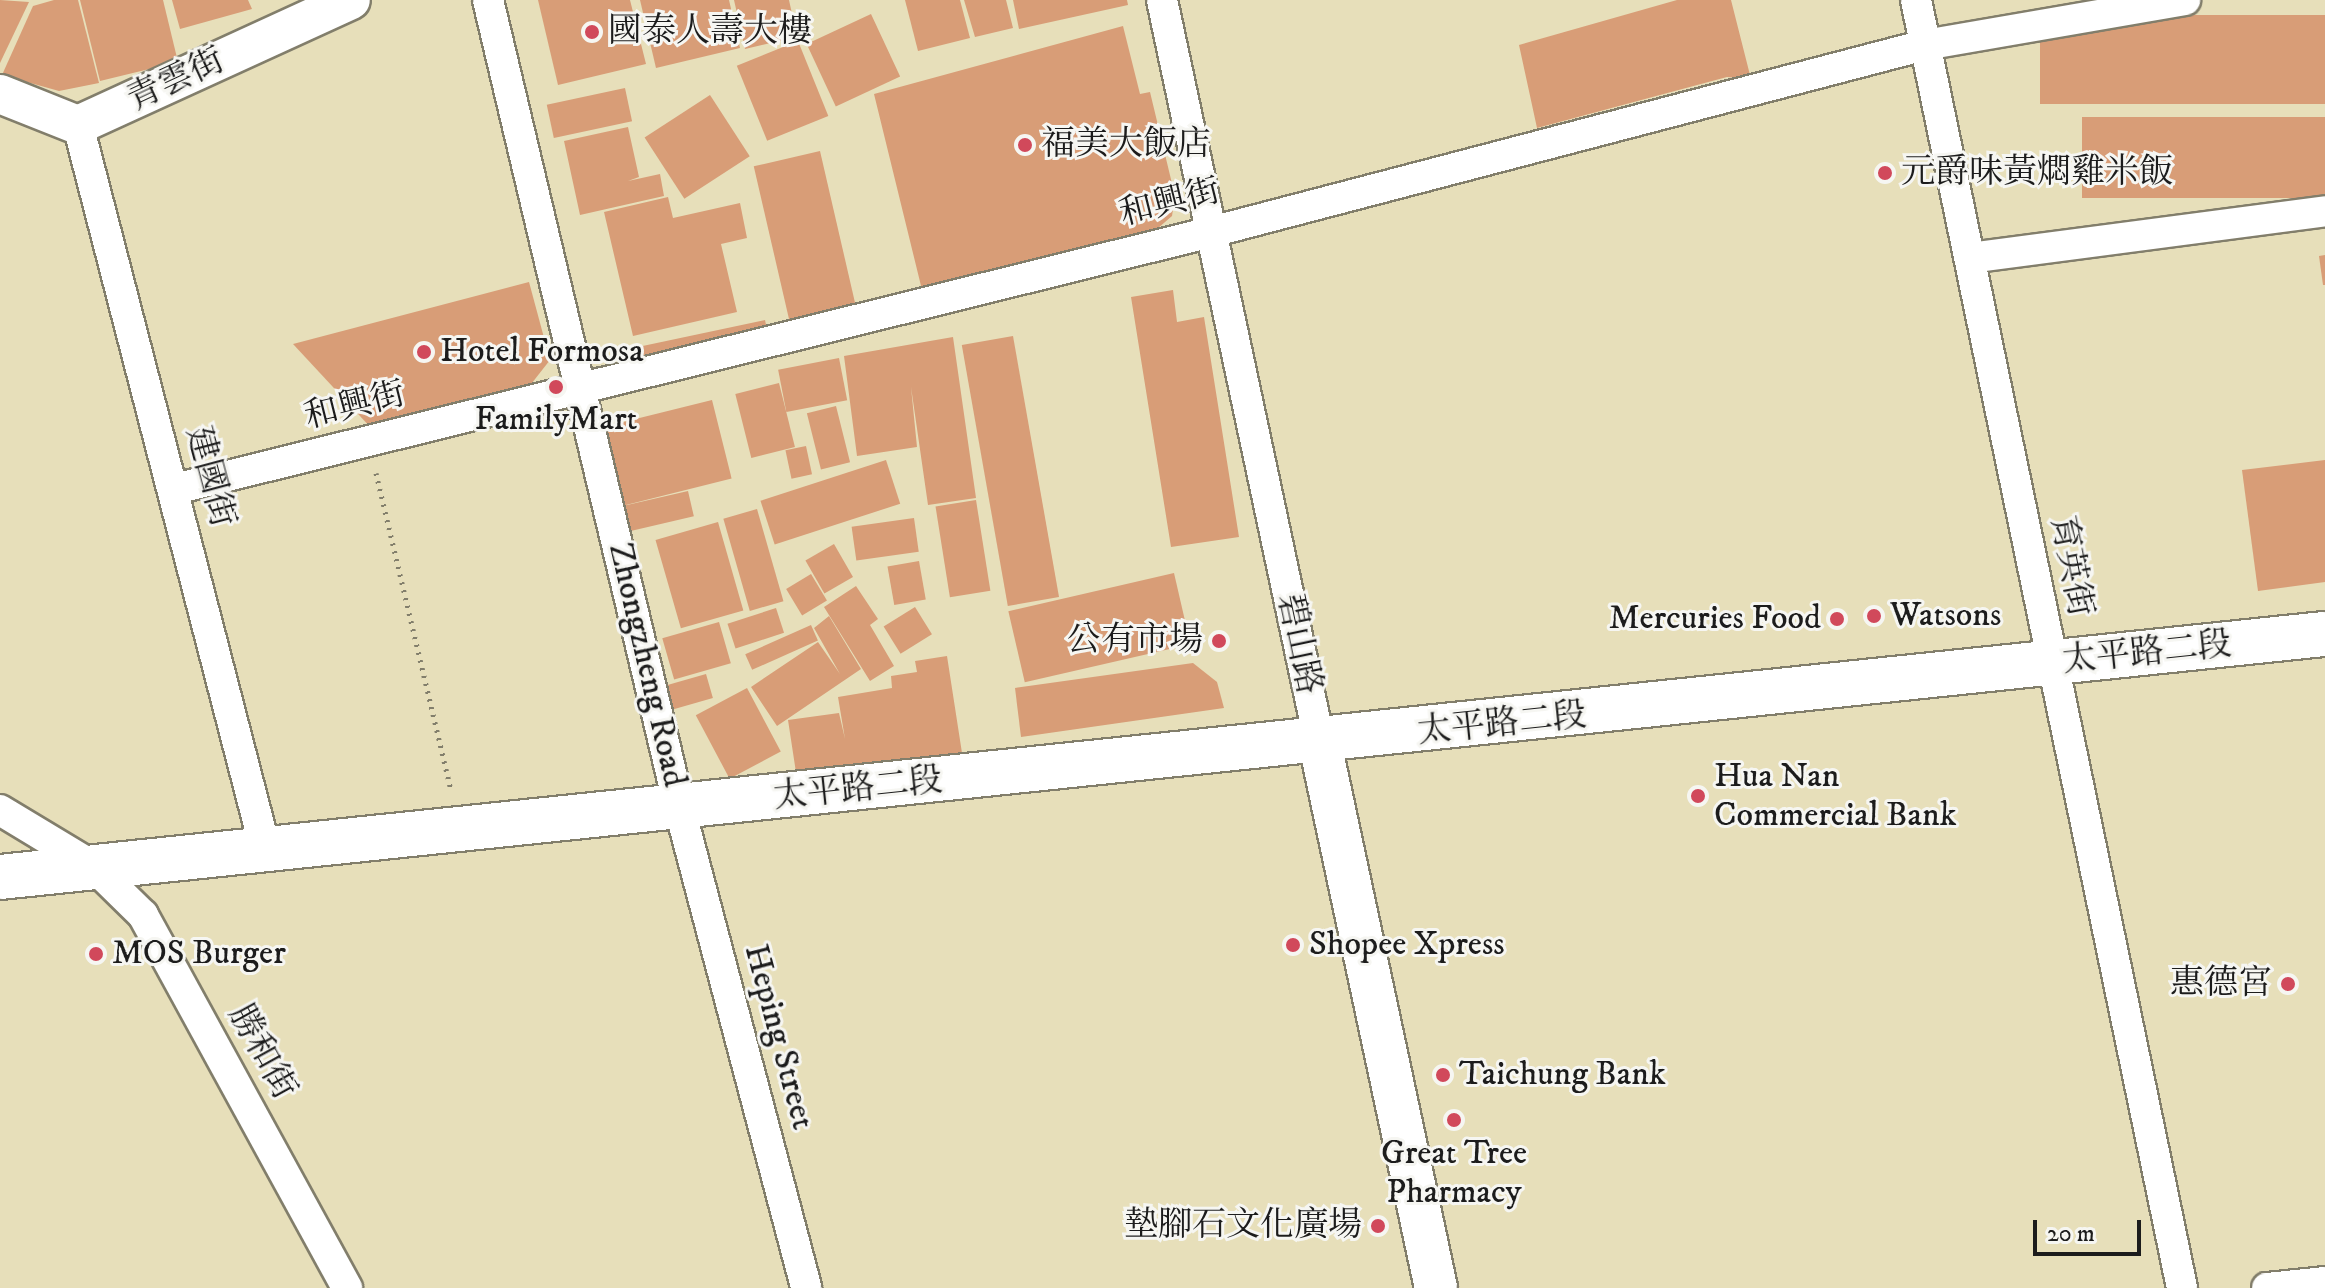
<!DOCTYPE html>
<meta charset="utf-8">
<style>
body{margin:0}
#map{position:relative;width:2325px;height:1288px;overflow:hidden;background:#e7dfba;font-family:"IM FELL DW Pica","Noto Serif TC",serif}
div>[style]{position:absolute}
.building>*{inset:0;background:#d89d77;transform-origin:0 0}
.path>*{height:5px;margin-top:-2.5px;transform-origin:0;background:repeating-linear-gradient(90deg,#827e6b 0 2px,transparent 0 8px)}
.roads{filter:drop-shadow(2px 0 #827e6b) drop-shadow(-2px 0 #827e6b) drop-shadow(0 2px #827e6b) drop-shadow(0 -2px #827e6b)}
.minor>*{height:30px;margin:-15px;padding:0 15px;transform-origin:15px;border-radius:15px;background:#fff}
.tertiary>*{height:38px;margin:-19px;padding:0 19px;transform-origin:19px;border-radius:19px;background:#fff}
.secondary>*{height:42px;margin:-21px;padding:0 21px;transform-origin:21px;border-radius:21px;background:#fff}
.primary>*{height:44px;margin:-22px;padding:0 22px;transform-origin:22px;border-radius:22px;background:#fff}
.dots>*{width:22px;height:22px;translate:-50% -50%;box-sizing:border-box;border:4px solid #f6f6f2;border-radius:50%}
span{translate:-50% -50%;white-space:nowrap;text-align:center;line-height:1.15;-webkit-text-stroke:6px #f6f6f2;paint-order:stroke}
.poi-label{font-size:34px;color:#1c1c1c}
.left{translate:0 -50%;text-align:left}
.right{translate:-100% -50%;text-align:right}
.street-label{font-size:34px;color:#1c1c1c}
.scale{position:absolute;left:2033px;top:1220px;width:108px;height:36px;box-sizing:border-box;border:4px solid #1c1c1c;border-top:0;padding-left:10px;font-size:24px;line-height:28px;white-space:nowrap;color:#1c1c1c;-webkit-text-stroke:6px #f6f6f2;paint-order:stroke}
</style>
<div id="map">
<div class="building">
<i style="clip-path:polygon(0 0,29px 2px,0 63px)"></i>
<i style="clip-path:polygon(54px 0,78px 0,99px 83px,59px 91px,2px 75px,33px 6px)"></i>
<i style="clip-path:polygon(80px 0,163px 0,178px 62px,100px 81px)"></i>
<i style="clip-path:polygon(172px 0,248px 0,252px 9px,180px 29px)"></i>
<i style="clip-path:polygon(538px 0,630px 0,646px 64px,558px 85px)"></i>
<i style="clip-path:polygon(640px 0,729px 0,740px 48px,656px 68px)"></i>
<i style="clip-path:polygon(734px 0,789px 0,797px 37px,745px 49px)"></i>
<i style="clip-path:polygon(905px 0,960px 0,970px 38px,918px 51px)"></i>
<i style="clip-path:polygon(964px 0,1006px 0,1013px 28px,975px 37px)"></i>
<i style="clip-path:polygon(1013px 0,1127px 0,1128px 5px,1019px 29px)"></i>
<i style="clip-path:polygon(1677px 0,1731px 0,1751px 79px,1727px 77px,1537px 128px,1519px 45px)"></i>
<i style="left:871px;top:14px;width:69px;height:71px;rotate:65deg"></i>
<i style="left:2325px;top:15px;width:89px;height:285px;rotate:90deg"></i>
<i style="clip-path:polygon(1123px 26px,1140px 94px,1150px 92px,1175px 196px,1172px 216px,1150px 235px,923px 294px,874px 94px)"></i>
<i style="left:798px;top:41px;width:81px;height:66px;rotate:68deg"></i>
<i style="left:625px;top:88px;width:34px;height:80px;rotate:78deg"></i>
<i style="left:710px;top:95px;width:73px;height:78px;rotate:57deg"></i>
<i style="left:2325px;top:117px;width:81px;height:243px;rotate:90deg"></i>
<i style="clip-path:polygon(628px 127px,639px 177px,628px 181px,660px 174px,664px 196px,580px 215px,564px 141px)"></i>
<i style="left:820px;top:151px;width:158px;height:68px;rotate:77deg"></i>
<i style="clip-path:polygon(668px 197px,673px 218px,740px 203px,747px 238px,721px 244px,737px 312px,633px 336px,604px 212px)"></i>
<i style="clip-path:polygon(2325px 255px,2325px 285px,2323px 285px,2319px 256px)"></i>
<i style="clip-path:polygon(529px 282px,550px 360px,528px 388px,372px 429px,293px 344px)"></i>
<i style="clip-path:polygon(1173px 290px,1177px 322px,1204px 317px,1239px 537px,1171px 547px,1131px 297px)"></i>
<i style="left:765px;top:320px;width:19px;height:142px;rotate:78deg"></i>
<i style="left:1013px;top:336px;width:265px;height:52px;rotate:80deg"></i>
<i style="clip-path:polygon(953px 337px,976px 498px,928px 505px,911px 387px,917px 447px,857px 456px,844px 356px)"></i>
<i style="left:839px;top:358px;width:43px;height:62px;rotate:79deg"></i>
<i style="left:779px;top:383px;width:66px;height:45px;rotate:76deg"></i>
<i style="left:712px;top:400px;width:81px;height:111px;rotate:76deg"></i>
<i style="left:836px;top:406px;width:58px;height:30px;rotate:76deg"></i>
<i style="left:806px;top:446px;width:29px;height:21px;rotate:78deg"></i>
<i style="left:886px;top:460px;width:46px;height:132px;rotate:72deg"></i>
<i style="clip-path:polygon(2325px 460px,2325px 582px,2258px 591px,2242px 470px)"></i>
<i style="left:688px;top:491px;width:26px;height:67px;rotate:77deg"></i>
<i style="left:976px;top:500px;width:92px;height:41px;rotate:81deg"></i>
<i style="left:757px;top:509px;width:96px;height:35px;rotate:74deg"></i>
<i style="left:914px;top:518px;width:34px;height:63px;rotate:82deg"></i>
<i style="left:718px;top:522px;width:92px;height:65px;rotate:74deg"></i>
<i style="left:834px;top:544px;width:38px;height:33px;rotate:60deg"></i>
<i style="left:919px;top:561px;width:39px;height:32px;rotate:80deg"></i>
<i style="left:1174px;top:573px;width:73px;height:170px;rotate:77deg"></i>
<i style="left:811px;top:574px;width:31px;height:29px;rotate:59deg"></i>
<i style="clip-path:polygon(856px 586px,878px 619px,870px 625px,894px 666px,870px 681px,824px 607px)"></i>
<i style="left:915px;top:607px;width:32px;height:37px;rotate:58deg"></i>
<i style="left:776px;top:608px;width:26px;height:51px;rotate:72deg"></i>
<i style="clip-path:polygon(829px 616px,861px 669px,777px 726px,751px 687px,818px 642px,840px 674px,814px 628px)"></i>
<i style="left:719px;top:622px;width:43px;height:59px;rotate:74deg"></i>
<i style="left:811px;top:625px;width:17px;height:72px;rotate:66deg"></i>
<i style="clip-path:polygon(947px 656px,962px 753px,797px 779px,788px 720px,839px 713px,845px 739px,838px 697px,892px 688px,891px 676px,917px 672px,915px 661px)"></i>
<i style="clip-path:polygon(1193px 663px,1217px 682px,1224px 708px,1021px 737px,1015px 688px)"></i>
<i style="left:706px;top:674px;width:25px;height:50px;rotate:74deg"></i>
<i style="left:747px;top:688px;width:72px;height:58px;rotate:62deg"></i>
</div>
<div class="path">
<i style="left:376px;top:473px;width:326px;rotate:76.7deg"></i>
</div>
<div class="roads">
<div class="minor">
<i style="left:488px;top:0;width:828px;rotate:76.67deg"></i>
<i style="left:679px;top:806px;width:498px;rotate:75.2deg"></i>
<i style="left:1162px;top:0;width:761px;rotate:78.01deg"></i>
<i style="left:1916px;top:0;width:1315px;rotate:78.33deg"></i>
<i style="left:78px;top:125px;width:747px;rotate:75.5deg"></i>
<i style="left:1970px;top:258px;width:358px;rotate:-7.5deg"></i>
<i style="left:175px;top:489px;width:1067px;rotate:-13.93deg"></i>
<i style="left:1211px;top:232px;width:738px;rotate:-14.68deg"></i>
<i style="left:1925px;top:45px;width:264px;rotate:-9.8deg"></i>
<i style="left:0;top:810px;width:109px;rotate:31.1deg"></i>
<i style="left:93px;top:866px;width:70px;rotate:44.4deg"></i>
<i style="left:143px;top:915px;width:425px;rotate:61.3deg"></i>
<i style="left:2267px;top:1288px;width:58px;rotate:-5.9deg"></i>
</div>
<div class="tertiary">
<i style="left:0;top:94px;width:84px;rotate:21.7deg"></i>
<i style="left:78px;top:125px;width:300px;rotate:-24.6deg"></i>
</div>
<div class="secondary">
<i style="left:1320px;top:744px;width:556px;rotate:77.96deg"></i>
</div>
<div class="primary">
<i style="left:0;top:877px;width:2338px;rotate:-5.97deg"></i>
</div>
</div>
<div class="dots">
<i style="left:592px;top:32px;background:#d1495b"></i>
<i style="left:1025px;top:145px;background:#d1495b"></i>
<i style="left:1885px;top:173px;background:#d1495b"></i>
<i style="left:424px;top:352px;background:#d1495b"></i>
<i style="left:556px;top:387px;background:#d1495b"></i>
<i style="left:1874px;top:616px;background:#d1495b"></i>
<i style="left:1837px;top:619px;background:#d1495b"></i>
<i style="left:1219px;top:641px;background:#d1495b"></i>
<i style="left:1698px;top:796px;background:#d1495b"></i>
<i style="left:1293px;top:945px;background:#d1495b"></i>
<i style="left:96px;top:954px;background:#d1495b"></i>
<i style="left:2288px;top:984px;background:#d1495b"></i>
<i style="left:1443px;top:1075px;background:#d1495b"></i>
<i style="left:1454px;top:1120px;background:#d1495b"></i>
<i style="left:1378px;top:1226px;background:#d1495b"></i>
</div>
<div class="poi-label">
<span class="left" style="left:608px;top:32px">國泰人壽大樓</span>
<span class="left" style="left:1041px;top:145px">福美大飯店</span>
<span class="left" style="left:1901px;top:173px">元爵味黃燜雞米飯</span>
<span class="left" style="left:440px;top:352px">Hotel Formosa</span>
<span style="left:556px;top:420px">FamilyMart</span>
<span class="left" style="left:1890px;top:616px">Watsons</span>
<span class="right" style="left:1821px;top:619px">Mercuries Food</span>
<span class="right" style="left:1203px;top:641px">公有市場</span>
<span class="left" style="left:1714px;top:796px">Hua Nan<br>Commercial Bank</span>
<span class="left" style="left:1309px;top:945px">Shopee Xpress</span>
<span class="left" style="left:112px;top:954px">MOS Burger</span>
<span class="right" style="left:2272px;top:984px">惠德宮</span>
<span class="left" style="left:1459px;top:1075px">Taichung Bank</span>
<span style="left:1454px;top:1173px">Great Tree<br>Pharmacy</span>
<span class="right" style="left:1362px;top:1226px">墊腳石文化廣場</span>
</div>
<div class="street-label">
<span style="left:176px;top:80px;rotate:-25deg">青雲街</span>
<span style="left:1170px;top:203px;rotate:-14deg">和興街</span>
<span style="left:355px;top:406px;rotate:-14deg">和興街</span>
<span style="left:210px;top:477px;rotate:75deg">建國街</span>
<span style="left:2071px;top:566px;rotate:79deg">育英街</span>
<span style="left:1299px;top:644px;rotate:78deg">碧山路</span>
<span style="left:2147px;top:653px;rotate:-6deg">太平路二段</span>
<span style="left:647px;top:665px;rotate:77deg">Zhongzheng Road</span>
<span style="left:1502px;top:724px;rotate:-6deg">太平路二段</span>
<span style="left:858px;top:789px;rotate:-6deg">太平路二段</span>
<span style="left:779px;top:1037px;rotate:75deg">Heping Street</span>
<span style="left:262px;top:1052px;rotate:61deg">勝和街</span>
</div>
<div class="scale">20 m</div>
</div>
